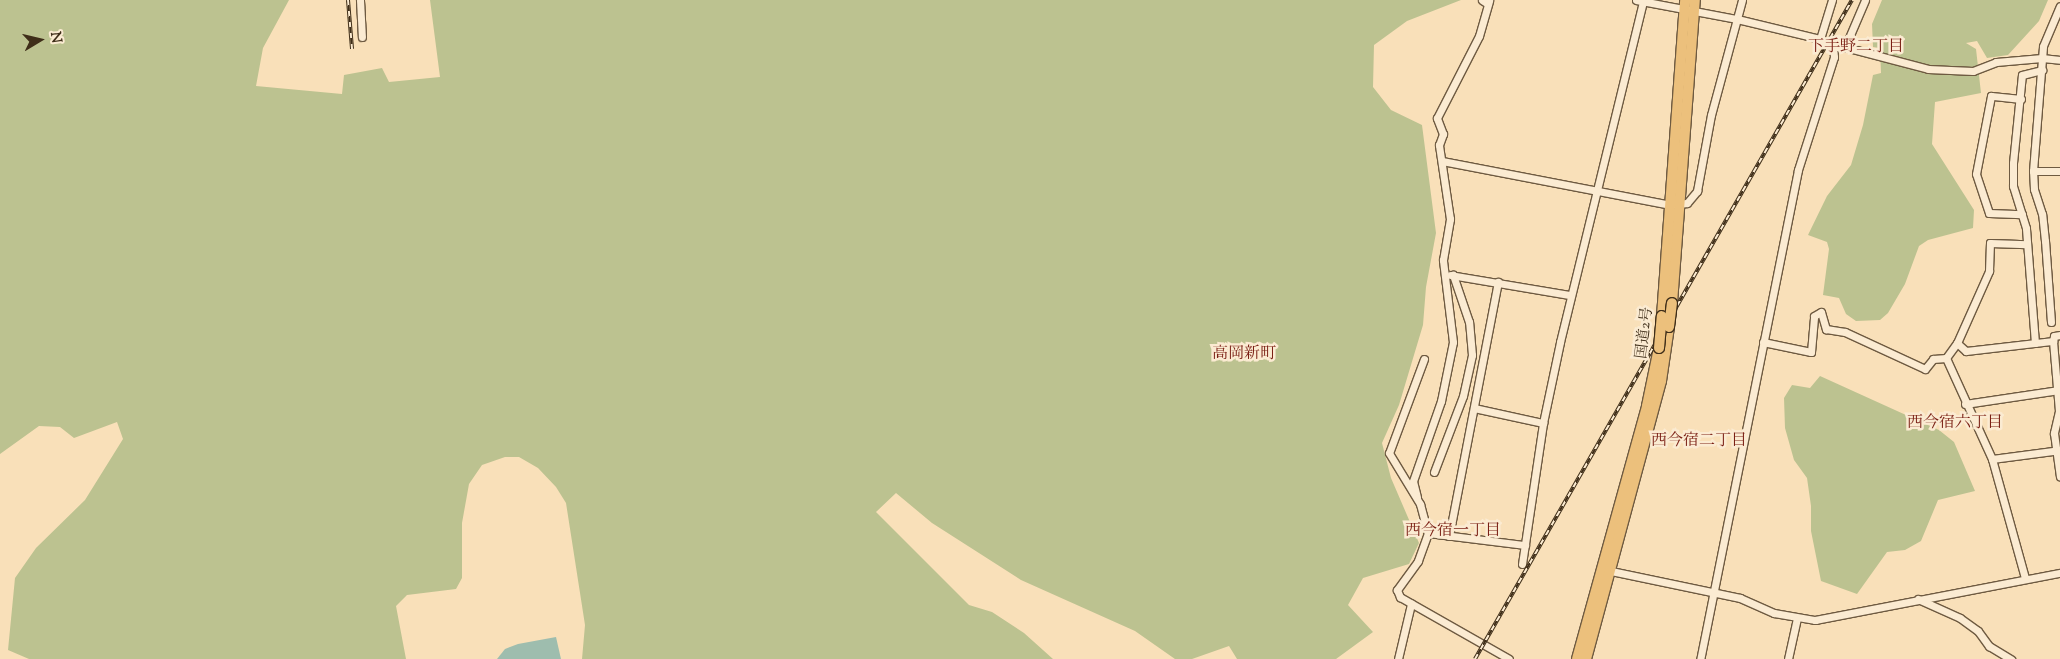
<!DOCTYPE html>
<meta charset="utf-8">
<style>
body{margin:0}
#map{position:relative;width:2060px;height:659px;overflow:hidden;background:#f9e0b9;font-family:"Sorts Mill Goudy","Noto Serif JP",serif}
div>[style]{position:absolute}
.green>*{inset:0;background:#bcc290}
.water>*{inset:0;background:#9ebdae}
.roads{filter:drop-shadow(1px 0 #6e5a41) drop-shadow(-1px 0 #6e5a41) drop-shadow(0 1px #6e5a41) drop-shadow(0 -1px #6e5a41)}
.minor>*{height:7px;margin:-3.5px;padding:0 3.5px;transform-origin:3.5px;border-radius:3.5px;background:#fbebd2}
.highway>*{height:10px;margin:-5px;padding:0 5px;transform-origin:5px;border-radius:5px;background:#ecc07c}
.rail>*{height:4px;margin-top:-2px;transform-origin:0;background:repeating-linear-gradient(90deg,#fbebd2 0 5.5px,#3f2e19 0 11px);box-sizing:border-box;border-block:1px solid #3f2e19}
.bridges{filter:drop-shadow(1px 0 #3f2e19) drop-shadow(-1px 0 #3f2e19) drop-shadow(0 1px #3f2e19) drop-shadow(0 -1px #3f2e19)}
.highway-bridge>*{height:10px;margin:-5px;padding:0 5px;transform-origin:5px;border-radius:5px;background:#ecc07c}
span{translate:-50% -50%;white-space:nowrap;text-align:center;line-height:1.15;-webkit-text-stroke:5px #fbebd2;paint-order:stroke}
.street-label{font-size:15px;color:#3f2e19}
.neighbourhood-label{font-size:16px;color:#7a1f14}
.north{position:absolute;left:15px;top:15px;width:50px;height:50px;-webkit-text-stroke:4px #fbebd2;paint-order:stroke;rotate:81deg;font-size:14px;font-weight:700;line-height:20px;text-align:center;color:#3f2e19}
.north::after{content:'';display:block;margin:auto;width:18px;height:22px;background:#3f2e19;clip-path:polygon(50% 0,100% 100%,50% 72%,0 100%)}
</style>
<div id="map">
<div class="green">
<i style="clip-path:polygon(0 0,289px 0,263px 48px,256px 86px,342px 94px,344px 75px,382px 68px,389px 82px,440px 77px,430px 0,1461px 0,1407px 21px,1374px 45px,1373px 87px,1391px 110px,1422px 125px,1436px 233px,1426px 287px,1423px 325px,1399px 405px,1382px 443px,1391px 478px,1419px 543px,1409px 564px,1363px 578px,1348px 605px,1373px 632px,1336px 659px,1237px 659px,1229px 646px,1192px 659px,1175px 659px,1135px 631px,1021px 580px,932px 523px,896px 493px,876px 512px,969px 605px,992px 612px,1024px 633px,1053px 659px,582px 659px,585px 625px,566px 503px,556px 487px,538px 468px,519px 457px,505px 457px,482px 465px,469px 484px,462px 523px,462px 578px,456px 589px,407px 595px,396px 606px,406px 659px,29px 659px,8px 650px,15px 578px,36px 548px,85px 500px,123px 439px,117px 422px,74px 438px,60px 427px,39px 426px,0 454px)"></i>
<i style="clip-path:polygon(1882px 0,2048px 0,2039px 21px,2008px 55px,1987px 58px,1977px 41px,1966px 43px,1976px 49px,1981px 93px,1935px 102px,1932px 144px,1974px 210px,1973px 228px,1928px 240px,1919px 246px,1905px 284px,1888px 313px,1880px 320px,1856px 321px,1846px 314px,1839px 298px,1823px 295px,1829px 249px,1827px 242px,1808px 235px,1827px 196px,1851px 165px,1863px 125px,1873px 75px,1881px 73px,1880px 48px,1873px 47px,1872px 24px)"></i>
<i style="clip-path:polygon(1820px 376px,1939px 430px,1954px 442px,1975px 491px,1938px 500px,1921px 541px,1905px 550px,1887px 552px,1857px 594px,1821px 581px,1811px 531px,1811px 506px,1807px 478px,1794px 460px,1785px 428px,1784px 398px,1792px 385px,1810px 388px)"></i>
</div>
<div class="water">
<i style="clip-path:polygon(556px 637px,561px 659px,497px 659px,505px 649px,518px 644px)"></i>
</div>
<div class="roads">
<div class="minor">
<i style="left:360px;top:0;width:37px;rotate:87deg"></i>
<i style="left:1482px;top:0;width:7px;rotate:34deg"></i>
<i style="left:1636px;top:0;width:103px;rotate:10.7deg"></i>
<i style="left:1737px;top:19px;width:85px;rotate:13.5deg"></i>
<i style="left:1820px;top:39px;width:15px;rotate:32deg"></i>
<i style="left:1833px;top:47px;width:10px;rotate:84deg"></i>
<i style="left:1834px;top:57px;width:119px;rotate:107.7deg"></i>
<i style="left:1798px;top:170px;width:499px;rotate:101.3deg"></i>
<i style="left:1820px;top:39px;width:41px;rotate:-72.9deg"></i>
<i style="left:1833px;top:47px;width:12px"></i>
<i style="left:1845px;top:47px;width:86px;rotate:14.8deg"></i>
<i style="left:1928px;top:69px;width:45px;rotate:2.5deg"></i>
<i style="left:1973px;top:71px;width:25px;rotate:-21deg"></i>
<i style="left:1996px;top:62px;width:46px;rotate:-5deg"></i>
<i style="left:2042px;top:58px;width:18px;rotate:6deg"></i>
<i style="left:1845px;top:47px;width:51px;rotate:-66.9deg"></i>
<i style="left:2021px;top:99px;width:30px;rotate:-174deg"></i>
<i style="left:1991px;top:96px;width:79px;rotate:100.9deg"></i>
<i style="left:1976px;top:174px;width:41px;rotate:71.6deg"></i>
<i style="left:1989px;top:213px;width:33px;rotate:2deg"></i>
<i style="left:1442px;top:161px;width:233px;rotate:10.9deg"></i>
<i style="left:1671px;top:205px;width:16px;rotate:-7deg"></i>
<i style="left:1687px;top:203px;width:16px;rotate:-50deg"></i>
<i style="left:1697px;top:191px;width:77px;rotate:-79.6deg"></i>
<i style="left:1711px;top:115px;width:119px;rotate:-74.9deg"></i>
<i style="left:2033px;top:171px;width:27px"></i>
<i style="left:1450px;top:275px;width:122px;rotate:9.5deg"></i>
<i style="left:2051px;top:322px;width:81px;rotate:-94.2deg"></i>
<i style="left:2045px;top:241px;width:27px;rotate:-96deg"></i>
<i style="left:2042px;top:214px;width:26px;rotate:-108deg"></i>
<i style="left:2034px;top:189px;width:18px;rotate:-93deg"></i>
<i style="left:2033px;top:171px;width:125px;rotate:-85.4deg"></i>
<i style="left:2043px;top:46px;width:43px;rotate:-67deg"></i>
<i style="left:2060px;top:335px;width:6px;rotate:171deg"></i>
<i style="left:2054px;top:336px;width:5px;rotate:101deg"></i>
<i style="left:2053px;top:341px;width:70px;rotate:85.1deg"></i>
<i style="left:2059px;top:411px;width:23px;rotate:103deg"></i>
<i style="left:2054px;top:433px;width:44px;rotate:82.2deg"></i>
<i style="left:1763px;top:342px;width:49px;rotate:11.8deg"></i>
<i style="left:1811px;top:352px;width:36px;rotate:-85deg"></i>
<i style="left:1814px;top:316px;width:8px;rotate:-30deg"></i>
<i style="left:1821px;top:312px;width:18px;rotate:74deg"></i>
<i style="left:1826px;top:329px;width:19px;rotate:9deg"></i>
<i style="left:1845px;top:332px;width:88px;rotate:24.8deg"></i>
<i style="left:1925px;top:369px;width:13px;rotate:-51deg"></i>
<i style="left:1933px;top:359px;width:13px;rotate:-4deg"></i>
<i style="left:1957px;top:343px;width:12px;rotate:42deg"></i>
<i style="left:1966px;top:351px;width:88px;rotate:-6.6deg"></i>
<i style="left:2035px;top:343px;width:115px;rotate:-94.5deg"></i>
<i style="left:2026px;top:228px;width:44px;rotate:-107.2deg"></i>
<i style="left:2013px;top:186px;width:23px;rotate:-90deg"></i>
<i style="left:2013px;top:163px;width:88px;rotate:-84.2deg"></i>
<i style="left:2022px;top:75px;width:21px;rotate:-14deg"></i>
<i style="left:1946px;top:358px;width:111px;rotate:65.5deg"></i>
<i style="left:1992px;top:459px;width:123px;rotate:74.5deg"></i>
<i style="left:1946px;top:358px;width:19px;rotate:-54deg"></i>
<i style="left:1957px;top:343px;width:79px;rotate:-66deg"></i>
<i style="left:1989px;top:271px;width:28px;rotate:-88deg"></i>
<i style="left:1990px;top:243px;width:37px;rotate:2deg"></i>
<i style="left:1424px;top:359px;width:100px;rotate:110.4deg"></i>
<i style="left:1389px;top:453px;width:60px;rotate:58.7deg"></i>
<i style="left:1420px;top:504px;width:30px;rotate:75deg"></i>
<i style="left:1428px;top:533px;width:30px;rotate:110deg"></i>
<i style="left:1418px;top:561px;width:36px;rotate:126deg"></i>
<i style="left:1397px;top:590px;width:8px;rotate:67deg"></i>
<i style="left:1400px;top:597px;width:125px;rotate:29.6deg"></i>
<i style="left:1965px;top:404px;width:95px;rotate:-8.5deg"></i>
<i style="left:1474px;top:408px;width:71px;rotate:12.3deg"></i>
<i style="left:1992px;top:459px;width:69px;rotate:-7.5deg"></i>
<i style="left:1434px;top:472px;width:81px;rotate:-69.1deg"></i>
<i style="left:1463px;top:396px;width:42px;rotate:-77.6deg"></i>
<i style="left:1472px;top:355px;width:33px;rotate:-95deg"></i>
<i style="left:1469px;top:322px;width:50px;rotate:-108.8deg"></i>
<i style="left:1417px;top:497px;width:16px;rotate:-104deg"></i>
<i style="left:1413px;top:481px;width:85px;rotate:-70.7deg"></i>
<i style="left:1441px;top:401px;width:60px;rotate:-78.5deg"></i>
<i style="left:1453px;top:342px;width:83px;rotate:-97deg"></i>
<i style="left:1443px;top:260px;width:42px;rotate:-80.3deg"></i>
<i style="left:1450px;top:219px;width:75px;rotate:-98.5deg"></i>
<i style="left:1439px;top:145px;width:12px;rotate:-70deg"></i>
<i style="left:1443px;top:134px;width:17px;rotate:-111deg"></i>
<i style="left:1437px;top:118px;width:92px;rotate:-62.9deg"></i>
<i style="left:1479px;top:36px;width:37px;rotate:-74deg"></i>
<i style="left:1428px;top:533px;width:98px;rotate:7.1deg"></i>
<i style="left:1449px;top:536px;width:259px;rotate:-79.1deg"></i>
<i style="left:1522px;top:564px;width:143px;rotate:-81.5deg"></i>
<i style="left:1543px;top:423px;width:83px;rotate:-78.1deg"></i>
<i style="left:1560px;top:342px;width:351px;rotate:-76.3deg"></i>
<i style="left:1611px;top:571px;width:132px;rotate:11.8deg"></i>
<i style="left:1740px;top:598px;width:37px;rotate:24deg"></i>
<i style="left:1774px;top:613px;width:42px;rotate:9.7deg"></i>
<i style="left:1815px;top:620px;width:249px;rotate:-10.9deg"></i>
<i style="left:1918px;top:599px;width:46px;rotate:24.3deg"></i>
<i style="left:1960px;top:618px;width:22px;rotate:36deg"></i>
<i style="left:1978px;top:631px;width:19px;rotate:54deg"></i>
<i style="left:1989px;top:646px;width:26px;rotate:31deg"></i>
<i style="left:1398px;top:659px;width:57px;rotate:-76.7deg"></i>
<i style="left:1788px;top:659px;width:42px;rotate:-77.6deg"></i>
</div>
<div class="highway">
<i style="left:1672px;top:303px;width:304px;rotate:-85.7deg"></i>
<i style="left:1662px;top:316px;width:317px;rotate:-85.8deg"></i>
<i style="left:1577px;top:659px;width:263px;rotate:-74.5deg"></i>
<i style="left:1647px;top:406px;width:59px;rotate:-78.3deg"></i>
<i style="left:1586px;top:659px;width:288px;rotate:-74.9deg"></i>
<i style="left:1661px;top:381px;width:55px;rotate:-81.6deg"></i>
</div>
</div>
<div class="rail">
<i style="left:348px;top:0;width:49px;rotate:85.3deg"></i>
<i style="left:1475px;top:659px;width:759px;rotate:-60.23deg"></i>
</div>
<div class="bridges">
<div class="highway-bridge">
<i style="left:1669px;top:327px;width:24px;rotate:-83deg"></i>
<i style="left:1659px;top:348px;width:32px;rotate:-85deg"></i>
</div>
</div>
<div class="street-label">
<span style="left:1645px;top:333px;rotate:-83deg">国道2号</span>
</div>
<div class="neighbourhood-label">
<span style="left:1856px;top:48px">下手野二丁目</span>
<span style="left:1244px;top:355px">高岡新町</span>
<span style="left:1955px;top:424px">西今宿六丁目</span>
<span style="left:1699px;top:442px">西今宿二丁目</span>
<span style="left:1453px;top:532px">西今宿一丁目</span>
</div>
<div class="north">N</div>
</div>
